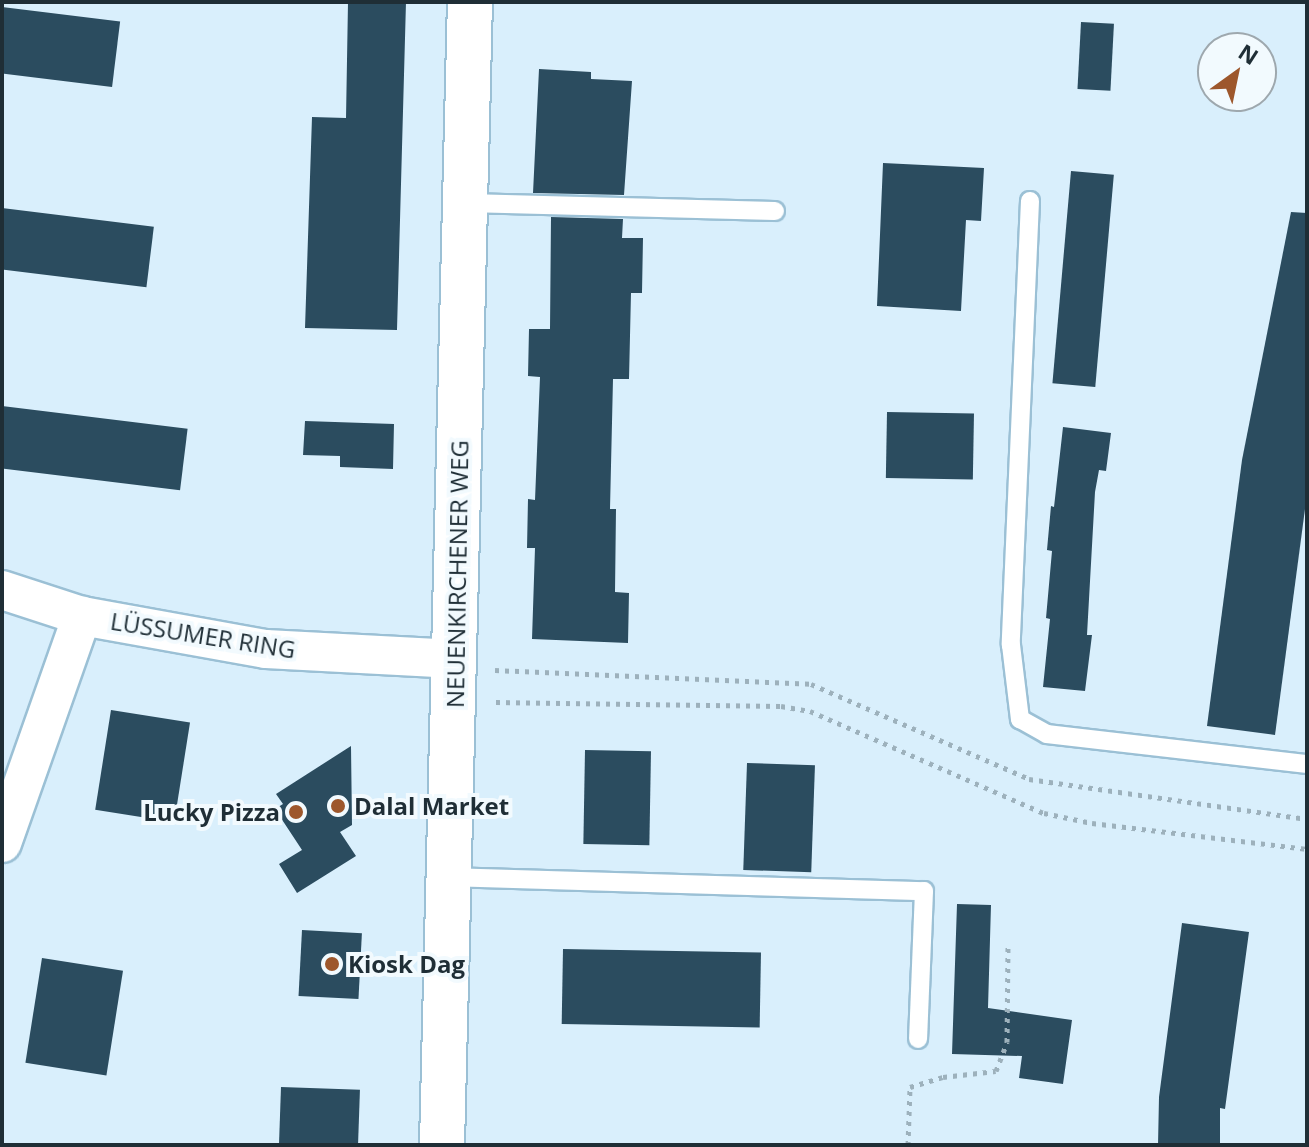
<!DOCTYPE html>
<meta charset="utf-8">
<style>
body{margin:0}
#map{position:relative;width:1309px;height:1147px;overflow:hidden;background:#d9effc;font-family:"Open Sans",sans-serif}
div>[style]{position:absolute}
.building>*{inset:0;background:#2b4c5f;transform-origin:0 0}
.path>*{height:5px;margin-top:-2.5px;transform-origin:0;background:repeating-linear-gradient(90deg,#9db1bc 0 4px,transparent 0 10px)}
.roads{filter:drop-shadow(2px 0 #9bc0d5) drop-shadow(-2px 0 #9bc0d5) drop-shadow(0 2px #9bc0d5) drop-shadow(0 -2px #9bc0d5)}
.service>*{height:18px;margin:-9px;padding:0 9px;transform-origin:9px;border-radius:9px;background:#fff}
.minor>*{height:38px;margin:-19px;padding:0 19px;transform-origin:19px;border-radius:19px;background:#fff}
.tertiary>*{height:44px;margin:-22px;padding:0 22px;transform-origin:22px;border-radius:22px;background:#fff}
.dots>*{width:22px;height:22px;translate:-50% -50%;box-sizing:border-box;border:4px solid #f2fafe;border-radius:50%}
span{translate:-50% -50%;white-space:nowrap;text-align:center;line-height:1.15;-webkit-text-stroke:8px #f2fafe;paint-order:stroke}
.street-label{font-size:24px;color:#1f2e36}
.poi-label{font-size:24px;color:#1f2e36;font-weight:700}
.left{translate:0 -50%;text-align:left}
.right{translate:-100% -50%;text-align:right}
.frame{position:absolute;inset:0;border:4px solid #1f2e36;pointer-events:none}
.north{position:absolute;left:1197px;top:32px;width:80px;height:80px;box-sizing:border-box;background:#f2fafe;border:2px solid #9ea8ae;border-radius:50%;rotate:33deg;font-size:22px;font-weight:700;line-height:32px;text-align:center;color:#1f2e36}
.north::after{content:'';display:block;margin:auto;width:28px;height:36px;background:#9d572c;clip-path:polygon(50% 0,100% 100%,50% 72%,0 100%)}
</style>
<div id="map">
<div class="building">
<i style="clip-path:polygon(348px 2px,406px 2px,397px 330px,305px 328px,312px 117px,346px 118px)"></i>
<i style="left:2px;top:7px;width:119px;height:66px;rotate:7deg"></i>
<i style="left:1081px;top:22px;width:33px;height:67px;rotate:3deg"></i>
<i style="clip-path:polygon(539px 69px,591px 72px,591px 79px,632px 81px,624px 195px,533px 193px)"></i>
<i style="clip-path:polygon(883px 163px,984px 168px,981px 221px,966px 220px,961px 311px,877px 306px)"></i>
<i style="left:1071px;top:171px;width:43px;height:213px;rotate:5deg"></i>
<i style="left:2px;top:208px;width:153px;height:61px;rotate:7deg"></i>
<i style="clip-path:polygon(1291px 212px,1307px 213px,1307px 494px,1275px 735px,1207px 726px,1242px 460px)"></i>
<i style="clip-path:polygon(551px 217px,623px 219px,622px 238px,643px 238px,642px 293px,631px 293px,629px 379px,613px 379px,610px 509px,616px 509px,615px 592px,629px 593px,628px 643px,532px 639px,535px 548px,527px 548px,528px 499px,535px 500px,540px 377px,528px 376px,529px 329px,550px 329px)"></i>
<i style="left:2px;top:406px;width:187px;height:62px;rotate:7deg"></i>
<i style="left:887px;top:412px;width:87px;height:66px;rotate:1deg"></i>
<i style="clip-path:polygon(305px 421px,394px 424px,393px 469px,340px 467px,340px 456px,303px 455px)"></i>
<i style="clip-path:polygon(1063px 427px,1111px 433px,1106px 471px,1099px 470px,1095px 492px,1087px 635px,1092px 635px,1085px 691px,1043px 687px,1050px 619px,1046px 618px,1052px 551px,1047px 550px,1051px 506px,1054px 507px)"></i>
<i style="left:111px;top:710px;width:80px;height:101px;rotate:9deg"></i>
<i style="clip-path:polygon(351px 746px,352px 825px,340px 832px,356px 856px,297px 893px,279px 864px,302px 850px,275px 809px,283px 804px,276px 794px)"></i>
<i style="left:585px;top:750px;width:66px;height:94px;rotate:1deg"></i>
<i style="left:747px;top:763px;width:68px;height:107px;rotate:2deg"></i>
<i style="clip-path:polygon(957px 904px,991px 905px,988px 1008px,1072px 1020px,1063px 1084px,1019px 1078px,1022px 1056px,952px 1054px)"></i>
<i style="clip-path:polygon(1182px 923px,1249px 932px,1225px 1109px,1220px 1108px,1220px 1145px,1158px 1145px,1159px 1097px)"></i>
<i style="left:302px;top:930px;width:60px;height:66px;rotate:3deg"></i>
<i style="left:563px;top:949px;width:198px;height:75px;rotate:1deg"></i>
<i style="left:42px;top:958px;width:82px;height:106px;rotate:9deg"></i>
<i style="left:281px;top:1087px;width:79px;height:58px;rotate:2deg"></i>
</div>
<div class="path">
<i style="left:495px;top:670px;width:316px;rotate:2.5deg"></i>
<i style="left:811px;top:684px;width:238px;rotate:23.5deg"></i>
<i style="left:1029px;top:779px;width:281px;rotate:8.2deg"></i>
<i style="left:496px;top:702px;width:285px;rotate:0.8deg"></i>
<i style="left:781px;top:706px;width:29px;rotate:10deg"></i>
<i style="left:810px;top:711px;width:255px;rotate:23.6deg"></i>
<i style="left:1044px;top:813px;width:49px;rotate:11.8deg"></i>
<i style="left:1092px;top:823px;width:217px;rotate:6.9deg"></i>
<i style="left:908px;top:1145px;width:58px;rotate:-88deg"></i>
<i style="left:910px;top:1087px;width:34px;rotate:-17deg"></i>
<i style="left:943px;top:1077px;width:53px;rotate:-6.5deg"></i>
<i style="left:996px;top:1071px;width:31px;rotate:-69deg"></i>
<i style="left:1007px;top:1042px;width:96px;rotate:-89.4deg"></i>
</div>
<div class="roads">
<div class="service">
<i style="left:1030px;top:201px;width:444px;rotate:92.5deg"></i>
<i style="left:1011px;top:645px;width:75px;rotate:83.1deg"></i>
<i style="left:1020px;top:719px;width:31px;rotate:29deg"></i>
<i style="left:1047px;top:734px;width:262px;rotate:6.6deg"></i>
<i style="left:466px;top:203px;width:309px;rotate:1.5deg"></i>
<i style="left:447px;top:877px;width:477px;rotate:1.7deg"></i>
<i style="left:924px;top:891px;width:148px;rotate:92.3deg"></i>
</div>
<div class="minor">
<i style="left:2px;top:590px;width:84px;rotate:18deg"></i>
<i style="left:82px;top:616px;width:187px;rotate:10.2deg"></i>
<i style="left:266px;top:649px;width:190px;rotate:3deg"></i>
<i style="left:2px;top:843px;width:241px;rotate:-70.6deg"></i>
</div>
<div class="tertiary">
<i style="left:442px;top:1145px;width:1143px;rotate:-88.6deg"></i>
</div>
</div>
<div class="dots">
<i style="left:338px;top:806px;background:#9d572c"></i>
<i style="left:296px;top:812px;background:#9d572c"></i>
<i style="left:332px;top:964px;background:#9d572c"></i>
</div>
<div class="street-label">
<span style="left:457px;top:574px;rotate:-89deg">NEUENKIRCHENER WEG</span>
<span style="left:203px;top:635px;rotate:9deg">LÜSSUMER RING</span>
</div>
<div class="poi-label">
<span class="left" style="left:354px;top:806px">Dalal Market</span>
<span class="right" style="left:280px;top:812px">Lucky Pizza</span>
<span class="left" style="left:348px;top:964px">Kiosk Dag</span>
</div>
<div class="frame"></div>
<div class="north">N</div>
</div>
